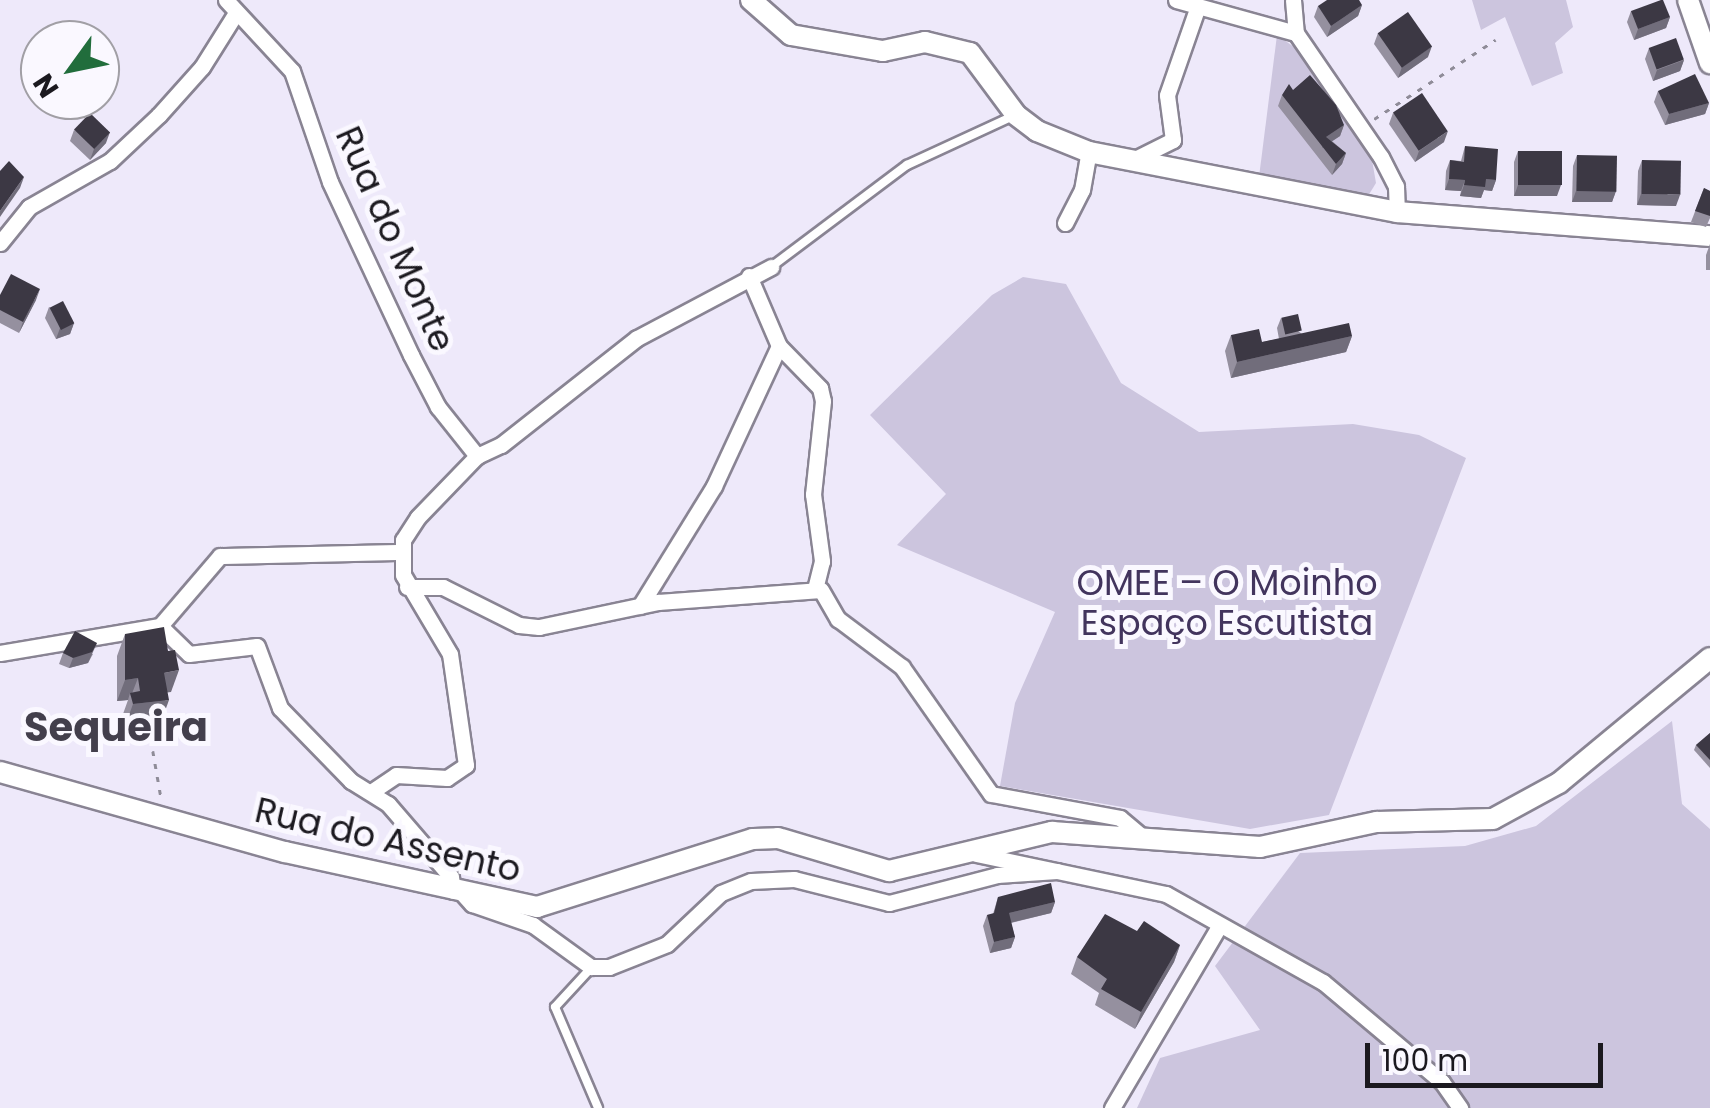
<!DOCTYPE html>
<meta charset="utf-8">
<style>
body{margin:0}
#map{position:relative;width:1710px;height:1108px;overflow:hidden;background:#eee9fa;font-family:Poppins,sans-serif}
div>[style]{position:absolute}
.green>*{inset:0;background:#ccc5de}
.path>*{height:2.5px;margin-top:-1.25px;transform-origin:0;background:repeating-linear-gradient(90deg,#8f8c98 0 5px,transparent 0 13px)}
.roads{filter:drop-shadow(2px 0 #898493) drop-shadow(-2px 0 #898493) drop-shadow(0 2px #898493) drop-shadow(0 -2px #898493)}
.lane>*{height:8px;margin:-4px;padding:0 4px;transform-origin:4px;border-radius:4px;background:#fff}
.street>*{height:15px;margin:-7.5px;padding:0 7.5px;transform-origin:7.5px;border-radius:7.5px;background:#fff}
.secondary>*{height:20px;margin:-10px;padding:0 10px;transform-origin:10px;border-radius:10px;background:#fff}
.wall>*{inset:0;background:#95909f}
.shaded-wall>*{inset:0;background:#716d7b}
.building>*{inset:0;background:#3c3844;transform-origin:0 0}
span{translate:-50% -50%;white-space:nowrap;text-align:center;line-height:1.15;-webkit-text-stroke:10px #faf8ff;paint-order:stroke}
.street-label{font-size:35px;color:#1b191f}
.park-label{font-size:35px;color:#42345d}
.quarter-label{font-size:40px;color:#433f4c;font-weight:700}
.north{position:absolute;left:20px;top:20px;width:100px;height:100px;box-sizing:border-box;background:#faf8ff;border:2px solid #a19fa5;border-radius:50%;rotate:237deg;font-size:28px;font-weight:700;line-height:40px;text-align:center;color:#1b191f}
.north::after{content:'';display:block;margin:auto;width:35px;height:45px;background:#216d3c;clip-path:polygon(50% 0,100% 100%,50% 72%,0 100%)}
.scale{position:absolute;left:1365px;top:1043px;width:238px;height:45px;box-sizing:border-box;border:5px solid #1b191f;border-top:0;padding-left:12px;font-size:30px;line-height:35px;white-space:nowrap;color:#1b191f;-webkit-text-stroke:8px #faf8ff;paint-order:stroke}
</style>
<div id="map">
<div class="green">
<i style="clip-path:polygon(1472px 0,1566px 0,1573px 27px,1555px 43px,1563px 73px,1532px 86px,1505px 17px,1481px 30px)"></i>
<i style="clip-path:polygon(1277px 35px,1294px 47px,1372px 160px,1376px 183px,1368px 196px,1259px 177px)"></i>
<i style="clip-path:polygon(1023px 277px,1066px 284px,1121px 383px,1199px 432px,1353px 424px,1419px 435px,1466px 458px,1329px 815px,1250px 829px,1000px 786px,1015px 703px,1055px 612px,897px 545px,946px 494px,870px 415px,992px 295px)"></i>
<i style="clip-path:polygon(1672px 721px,1682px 804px,1710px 829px,1710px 1108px,1137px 1108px,1160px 1058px,1260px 1030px,1215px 966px,1300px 853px,1465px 846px,1536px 826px)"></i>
</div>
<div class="path">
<i style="left:1374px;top:119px;width:145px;rotate:-33.1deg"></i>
<i style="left:153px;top:751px;width:47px;rotate:80.1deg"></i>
</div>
<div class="roads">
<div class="lane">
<i style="left:771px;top:267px;width:170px;rotate:-36.9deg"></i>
<i style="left:907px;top:165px;width:119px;rotate:-24.8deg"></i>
<i style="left:591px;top:968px;width:53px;rotate:132.7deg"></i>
<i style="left:555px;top:1007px;width:110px;rotate:66.9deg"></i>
</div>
<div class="street">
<i style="left:226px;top:0;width:97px;rotate:47.1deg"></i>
<i style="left:292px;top:71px;width:117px;rotate:71.1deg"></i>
<i style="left:330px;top:182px;width:191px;rotate:64.9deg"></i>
<i style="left:411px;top:355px;width:59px;rotate:62.6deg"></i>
<i style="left:438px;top:407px;width:63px;rotate:51.5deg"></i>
<i style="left:1176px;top:0;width:124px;rotate:15.4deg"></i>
<i style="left:1296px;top:33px;width:150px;rotate:55.6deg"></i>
<i style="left:1381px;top:157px;width:33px;rotate:63deg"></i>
<i style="left:1396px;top:186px;width:26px;rotate:88deg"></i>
<i style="left:1293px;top:0;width:33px;rotate:85deg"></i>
<i style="left:1131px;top:161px;width:47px;rotate:-26.6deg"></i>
<i style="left:1173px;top:140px;width:45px;rotate:-97.6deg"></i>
<i style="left:1167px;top:95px;width:94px;rotate:-70.8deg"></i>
<i style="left:1065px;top:223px;width:37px;rotate:-63deg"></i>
<i style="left:1082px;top:190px;width:39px;rotate:-80deg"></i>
<i style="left:0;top:243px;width:46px;rotate:-51.1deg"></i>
<i style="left:29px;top:207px;width:93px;rotate:-29.6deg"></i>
<i style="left:110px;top:161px;width:67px;rotate:-43.2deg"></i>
<i style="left:159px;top:115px;width:64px;rotate:-48.1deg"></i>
<i style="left:202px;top:67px;width:60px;rotate:-57.9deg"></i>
<i style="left:749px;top:276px;width:76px;rotate:66.8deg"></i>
<i style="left:779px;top:346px;width:59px;rotate:45.7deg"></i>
<i style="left:820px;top:388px;width:13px;rotate:77deg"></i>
<i style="left:823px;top:401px;width:94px;rotate:96.1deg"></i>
<i style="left:813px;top:494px;width:68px;rotate:82.3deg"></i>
<i style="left:822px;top:561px;width:29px;rotate:104deg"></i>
<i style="left:407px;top:587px;width:36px"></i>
<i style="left:443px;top:587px;width:85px;rotate:26.6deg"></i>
<i style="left:519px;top:625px;width:20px;rotate:6deg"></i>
<i style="left:539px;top:627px;width:122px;rotate:-11.9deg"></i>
<i style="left:658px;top:602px;width:163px;rotate:-4.2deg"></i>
<i style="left:821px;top:590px;width:34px;rotate:60deg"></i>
<i style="left:838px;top:619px;width:80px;rotate:36.9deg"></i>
<i style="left:902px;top:667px;width:155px;rotate:55deg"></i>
<i style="left:991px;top:794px;width:131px;rotate:10.5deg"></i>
<i style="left:1120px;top:818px;width:33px;rotate:40deg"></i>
<i style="left:640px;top:606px;width:141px;rotate:-58.3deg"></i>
<i style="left:714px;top:486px;width:154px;rotate:-65.1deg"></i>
<i style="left:160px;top:626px;width:92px;rotate:-49.4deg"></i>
<i style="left:220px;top:556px;width:180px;rotate:-1.3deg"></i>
<i style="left:0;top:653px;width:162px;rotate:-9.6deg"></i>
<i style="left:160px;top:626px;width:40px;rotate:44deg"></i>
<i style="left:189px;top:654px;width:68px;rotate:-6.7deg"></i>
<i style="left:257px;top:646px;width:66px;rotate:69.6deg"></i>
<i style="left:280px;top:708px;width:102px;rotate:45.8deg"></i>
<i style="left:351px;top:781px;width:44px;rotate:31.9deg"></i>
<i style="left:388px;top:804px;width:96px;rotate:49.2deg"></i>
<i style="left:451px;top:877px;width:14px;rotate:82deg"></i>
<i style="left:371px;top:792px;width:30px;rotate:-34deg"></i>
<i style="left:396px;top:775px;width:51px;rotate:3.4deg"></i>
<i style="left:447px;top:778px;width:23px;rotate:-34deg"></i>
<i style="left:466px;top:765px;width:112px;rotate:-98.2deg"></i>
<i style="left:450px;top:654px;width:92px;rotate:-120.7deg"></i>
<i style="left:403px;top:575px;width:35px;rotate:-90deg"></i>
<i style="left:403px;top:540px;width:27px;rotate:-57deg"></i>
<i style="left:418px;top:517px;width:85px;rotate:-46deg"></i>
<i style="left:477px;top:456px;width:26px;rotate:-25deg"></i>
<i style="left:501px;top:445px;width:173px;rotate:-38.2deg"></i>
<i style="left:637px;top:338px;width:152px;rotate:-27.9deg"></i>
<i style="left:976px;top:854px;width:194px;rotate:11.9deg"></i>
<i style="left:1166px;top:894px;width:180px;rotate:29.3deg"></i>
<i style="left:1323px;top:982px;width:155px;rotate:40deg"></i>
<i style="left:1442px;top:1082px;width:32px;rotate:55deg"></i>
<i style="left:462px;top:893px;width:15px;rotate:48deg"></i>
<i style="left:472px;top:904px;width:65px;rotate:19deg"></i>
<i style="left:533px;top:925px;width:72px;rotate:35.9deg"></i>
<i style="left:591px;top:967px;width:18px"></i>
<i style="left:609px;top:967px;width:62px;rotate:-21.6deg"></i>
<i style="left:667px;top:944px;width:74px;rotate:-43.4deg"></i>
<i style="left:721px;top:893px;width:32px;rotate:-22deg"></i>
<i style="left:751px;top:881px;width:43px;rotate:-2.7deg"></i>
<i style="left:794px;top:879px;width:98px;rotate:14.2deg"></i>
<i style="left:889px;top:903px;width:112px;rotate:-14.5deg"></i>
<i style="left:997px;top:875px;width:60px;rotate:-3.8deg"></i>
<i style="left:1112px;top:1108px;width:211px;rotate:-59.5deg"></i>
</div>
<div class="secondary">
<i style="left:751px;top:0;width:53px;rotate:41.2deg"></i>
<i style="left:791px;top:35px;width:93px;rotate:9.9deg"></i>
<i style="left:883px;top:51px;width:43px;rotate:-12.1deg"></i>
<i style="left:925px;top:42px;width:46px;rotate:13.7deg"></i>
<i style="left:970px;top:53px;width:77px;rotate:53.4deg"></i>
<i style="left:1016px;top:115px;width:26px;rotate:37deg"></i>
<i style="left:1037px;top:131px;width:56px;rotate:22deg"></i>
<i style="left:1089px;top:152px;width:314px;rotate:11deg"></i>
<i style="left:1397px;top:212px;width:314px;rotate:4.4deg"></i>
<i style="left:1688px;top:0;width:67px;rotate:70.8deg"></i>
<i style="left:0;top:772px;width:296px;rotate:15.7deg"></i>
<i style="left:285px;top:852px;width:258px;rotate:12.3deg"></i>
<i style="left:537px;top:907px;width:226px;rotate:-17.5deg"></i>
<i style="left:753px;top:839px;width:25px;rotate:-2deg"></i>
<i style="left:778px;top:838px;width:116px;rotate:16.6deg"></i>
<i style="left:889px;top:871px;width:168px;rotate:-13.5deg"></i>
<i style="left:1052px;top:832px;width:209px;rotate:4.1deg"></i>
<i style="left:1260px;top:847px;width:120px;rotate:-12.1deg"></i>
<i style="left:1377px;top:822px;width:116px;rotate:-1.5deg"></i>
<i style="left:1493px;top:819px;width:75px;rotate:-28.6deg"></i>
<i style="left:1559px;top:783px;width:196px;rotate:-39.6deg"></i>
</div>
</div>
<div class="wall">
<i style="clip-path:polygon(1362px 5px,1358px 16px,1327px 37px,1314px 17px,1318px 6px)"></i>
<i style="clip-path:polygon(1631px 11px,1670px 17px,1666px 28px,1634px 40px,1627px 22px)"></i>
<i style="clip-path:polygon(1378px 33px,1428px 57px,1398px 78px,1374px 44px)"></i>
<i style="clip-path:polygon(1649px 48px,1684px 60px,1680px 71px,1653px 81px,1645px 59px)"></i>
<i style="clip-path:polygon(1658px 91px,1709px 103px,1705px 114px,1665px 125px,1654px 102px)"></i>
<i style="clip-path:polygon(1282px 95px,1344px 125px,1340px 136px,1332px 141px,1346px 153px,1342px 164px,1332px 175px,1278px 106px)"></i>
<i style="clip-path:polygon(1393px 113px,1444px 142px,1415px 162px,1389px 124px)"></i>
<i style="clip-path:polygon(74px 130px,106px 143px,90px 160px,70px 141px)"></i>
<i style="clip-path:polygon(1465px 146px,1496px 180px,1492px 191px,1484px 190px,1481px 198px,1460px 196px,1461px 191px,1445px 190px,1446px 171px,1450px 160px,1461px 161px)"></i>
<i style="clip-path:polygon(1518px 151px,1557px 196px,1514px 196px,1514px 162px)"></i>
<i style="clip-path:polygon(1577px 155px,1616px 191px,1612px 202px,1572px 202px,1573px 166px)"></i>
<i style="clip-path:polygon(1642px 160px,1676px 206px,1637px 205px,1638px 171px)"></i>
<i style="clip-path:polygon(1704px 188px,1710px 191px,1710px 218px,1706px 227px,1691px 222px)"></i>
<i style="clip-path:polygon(1710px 244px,1710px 270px,1706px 270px,1706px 255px)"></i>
<i style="clip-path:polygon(0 295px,36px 300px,19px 333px,0 323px)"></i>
<i style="clip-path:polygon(49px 307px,74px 323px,70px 334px,56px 339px,45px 318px)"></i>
<i style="clip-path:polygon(1281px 318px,1302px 334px,1352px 336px,1346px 352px,1231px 378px,1225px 351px,1231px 335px,1262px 342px,1279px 339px,1277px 328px)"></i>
<i style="clip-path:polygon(125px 634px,171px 692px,167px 692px,161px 722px,125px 726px,123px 714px,128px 700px,117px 701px,117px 656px)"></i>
<i style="clip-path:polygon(63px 653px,93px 654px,88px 663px,69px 668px,59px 664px)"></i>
<i style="clip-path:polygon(1710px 733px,1710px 768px,1694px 750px,1696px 745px)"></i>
<i style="clip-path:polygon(998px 897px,1055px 902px,1051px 913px,1011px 923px,1015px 937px,1011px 948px,990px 953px,983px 926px,987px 915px,993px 914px)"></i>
<i style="clip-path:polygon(1137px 931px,1180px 945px,1174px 962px,1135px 1029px,1095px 1005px,1099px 993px,1071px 974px,1077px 957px)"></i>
</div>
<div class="shaded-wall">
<i style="clip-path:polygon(1362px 5px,1358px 16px,1327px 37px,1331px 26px)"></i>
<i style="clip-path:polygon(1670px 17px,1666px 28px,1634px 40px,1638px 29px)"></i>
<i style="clip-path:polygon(1432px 46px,1428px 57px,1398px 78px,1402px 67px)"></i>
<i style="clip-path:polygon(1684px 60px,1680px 71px,1653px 81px,1657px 70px)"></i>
<i style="clip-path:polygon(1709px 103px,1705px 114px,1665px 125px,1669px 114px)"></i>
<i style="clip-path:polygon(1344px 125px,1340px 136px,1322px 148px,1326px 137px)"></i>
<i style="clip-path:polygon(1448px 131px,1444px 142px,1415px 162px,1419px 151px)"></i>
<i style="clip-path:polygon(110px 132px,106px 143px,90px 160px,94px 149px)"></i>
<i style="clip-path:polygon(1346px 153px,1342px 164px,1332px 175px,1336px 164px)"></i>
<i style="clip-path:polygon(24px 177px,20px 188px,0 217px,0 211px)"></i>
<i style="clip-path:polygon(1449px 179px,1465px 180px,1461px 191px,1445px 190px)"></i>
<i style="clip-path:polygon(1486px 179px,1496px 180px,1492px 191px,1484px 190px,1481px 198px,1460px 196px,1464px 185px)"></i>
<i style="clip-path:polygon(1518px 185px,1561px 185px,1557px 196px,1514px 196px)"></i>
<i style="clip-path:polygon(1576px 191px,1616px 191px,1612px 202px,1572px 202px)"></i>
<i style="clip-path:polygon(1641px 194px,1680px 195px,1676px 206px,1637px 205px)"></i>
<i style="clip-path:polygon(40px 289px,36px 300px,19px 333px,23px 322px)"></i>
<i style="clip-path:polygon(74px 323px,70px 334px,56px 339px,60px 328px)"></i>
<i style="clip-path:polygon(1352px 336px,1346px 352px,1231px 378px,1237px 362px)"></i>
<i style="clip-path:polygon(97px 643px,88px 663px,69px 668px,73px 658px)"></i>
<i style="clip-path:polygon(179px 670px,171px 692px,156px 694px,164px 673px)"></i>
<i style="clip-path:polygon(138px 678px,131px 696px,130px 693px,128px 700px,117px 701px,125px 680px)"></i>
<i style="clip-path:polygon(169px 700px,161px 722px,125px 726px,133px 704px)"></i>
<i style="clip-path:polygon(1055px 902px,1051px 913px,1005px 924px,1009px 913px)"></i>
<i style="clip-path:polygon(1015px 937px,1011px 948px,990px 953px,994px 942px)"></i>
<i style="clip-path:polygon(1180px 945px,1174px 962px,1135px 1029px,1141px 1012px)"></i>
</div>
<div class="building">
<i style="clip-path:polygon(1327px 0,1359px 0,1362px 5px,1331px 26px,1318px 6px)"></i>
<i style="clip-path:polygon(1661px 0,1663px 0,1670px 17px,1638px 29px,1631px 11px)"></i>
<i style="left:1408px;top:12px;width:42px;height:37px;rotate:55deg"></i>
<i style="left:1676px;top:38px;width:23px;height:29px;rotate:70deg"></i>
<i style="clip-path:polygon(1695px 74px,1709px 103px,1669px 114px,1658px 91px)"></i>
<i style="clip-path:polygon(1310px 75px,1336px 105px,1344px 125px,1326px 137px,1346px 153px,1336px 164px,1282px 95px,1289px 84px,1293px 90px)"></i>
<i style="left:1422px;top:93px;width:46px;height:35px;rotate:56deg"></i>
<i style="left:90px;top:113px;width:28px;height:23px;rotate:44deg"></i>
<i style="clip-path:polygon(1465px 146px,1498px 149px,1496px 180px,1486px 179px,1485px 187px,1464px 185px,1465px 180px,1449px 179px,1450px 160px,1464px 162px)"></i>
<i style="left:1518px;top:151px;width:44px;height:34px"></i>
<i style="left:1577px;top:155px;width:40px;height:36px;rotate:1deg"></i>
<i style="left:1642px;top:160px;width:39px;height:34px;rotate:1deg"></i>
<i style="clip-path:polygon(9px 161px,24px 177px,0 211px,0 171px)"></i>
<i style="clip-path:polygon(1704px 188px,1710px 191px,1710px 216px,1695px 211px)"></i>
<i style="clip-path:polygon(11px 274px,40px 289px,23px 322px,0 310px,0 295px)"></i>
<i style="left:63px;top:301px;width:25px;height:15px;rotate:63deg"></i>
<i style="left:1298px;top:314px;width:17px;height:17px;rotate:77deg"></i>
<i style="clip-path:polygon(1349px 323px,1352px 336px,1237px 362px,1231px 335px,1259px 329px,1262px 342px)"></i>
<i style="clip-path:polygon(164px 627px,168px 651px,175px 650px,179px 670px,164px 673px,169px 700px,133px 704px,130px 693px,140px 691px,138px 678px,125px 680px,125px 634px)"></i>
<i style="clip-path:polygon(75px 631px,97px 643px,92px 652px,73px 658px,63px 653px)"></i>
<i style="clip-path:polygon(1710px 733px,1710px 760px,1696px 745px)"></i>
<i style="clip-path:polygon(1051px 883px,1055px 902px,1009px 913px,1015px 937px,994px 942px,987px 915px,994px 913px,998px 897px)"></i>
<i style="clip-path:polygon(1105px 914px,1137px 931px,1144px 921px,1180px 945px,1141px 1012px,1101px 989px,1107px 979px,1077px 957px)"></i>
</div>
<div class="street-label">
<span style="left:395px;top:239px;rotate:66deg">Rua do Monte</span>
<span style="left:388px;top:840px;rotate:13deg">Rua do Assento</span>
</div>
<div class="park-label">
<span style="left:1227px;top:603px">OMEE – O Moinho<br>Espaço Escutista</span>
</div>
<div class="quarter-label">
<span style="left:116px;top:727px">Sequeira</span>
</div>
<div class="north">N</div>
<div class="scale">100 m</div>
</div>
